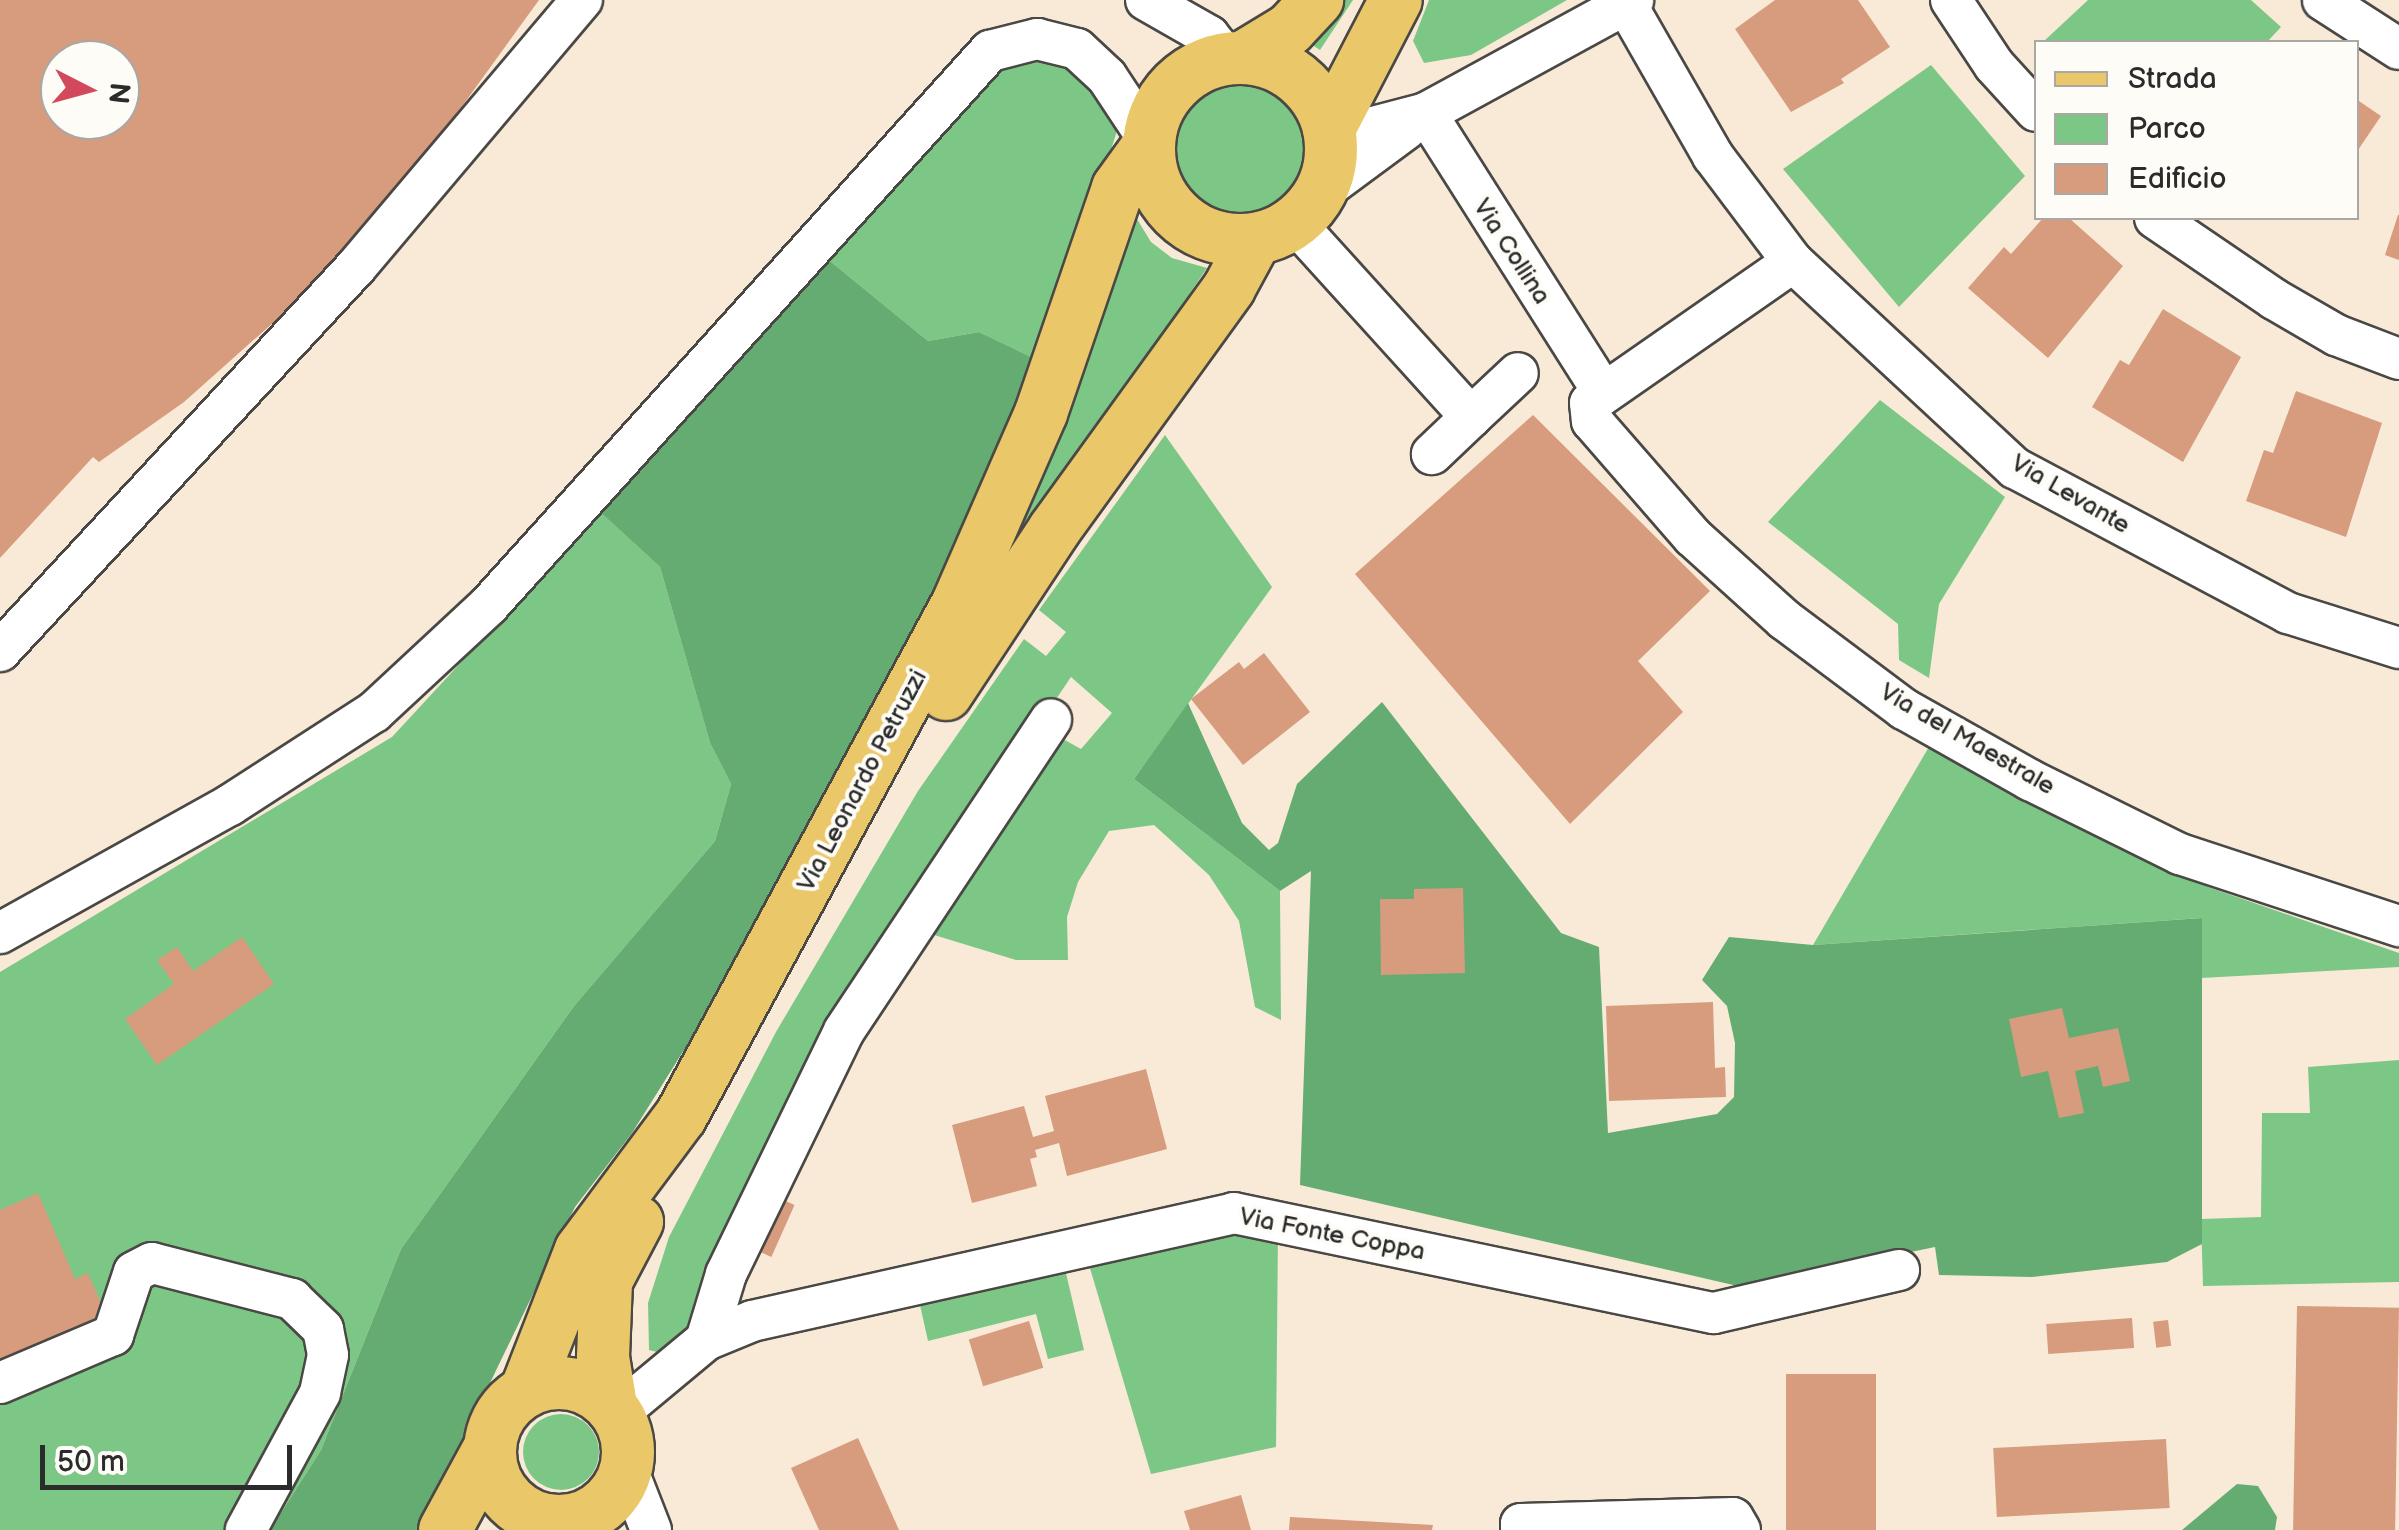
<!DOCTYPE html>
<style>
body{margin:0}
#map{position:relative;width:2399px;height:1530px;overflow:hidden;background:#f8ead7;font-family:"Balsamiq Sans",sans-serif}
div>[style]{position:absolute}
.green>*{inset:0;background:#7cc785}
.round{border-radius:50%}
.forest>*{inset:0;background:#65ac72}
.building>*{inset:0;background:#d79b7e;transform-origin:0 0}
.roads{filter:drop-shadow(2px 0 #4a4845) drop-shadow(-2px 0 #4a4845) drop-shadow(0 2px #4a4845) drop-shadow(0 -2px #4a4845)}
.minor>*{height:40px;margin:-20px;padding:0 20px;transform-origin:20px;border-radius:20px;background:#fff}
.major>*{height:52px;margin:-26px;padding:0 26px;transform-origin:26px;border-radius:26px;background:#eac769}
.major>.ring{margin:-26px;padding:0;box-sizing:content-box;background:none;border:52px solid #eac769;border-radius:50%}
span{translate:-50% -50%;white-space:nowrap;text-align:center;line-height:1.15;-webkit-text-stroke:8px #fdfcf7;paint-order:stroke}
.street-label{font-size:25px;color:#2b2b2b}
.legend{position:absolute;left:2034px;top:40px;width:325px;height:180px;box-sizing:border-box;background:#fdfcf7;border:2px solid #a9a8a5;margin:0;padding:12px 18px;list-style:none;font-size:30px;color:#2b2b2b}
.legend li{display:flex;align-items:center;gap:20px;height:50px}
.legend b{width:50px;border:2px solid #a9a8a5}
.north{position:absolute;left:40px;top:40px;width:100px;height:100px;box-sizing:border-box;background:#fdfcf7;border:2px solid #a9a8a5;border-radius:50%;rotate:96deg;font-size:28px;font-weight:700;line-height:40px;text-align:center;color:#2b2b2b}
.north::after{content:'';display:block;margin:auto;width:35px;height:45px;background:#d1495b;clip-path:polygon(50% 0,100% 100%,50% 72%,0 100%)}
.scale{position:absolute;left:40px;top:1445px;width:252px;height:45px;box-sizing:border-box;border:5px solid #2b2b2b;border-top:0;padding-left:12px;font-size:30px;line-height:35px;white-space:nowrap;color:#2b2b2b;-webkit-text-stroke:8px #fdfcf7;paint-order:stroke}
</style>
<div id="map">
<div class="green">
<i style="clip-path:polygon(1334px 0,1353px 0,1320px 50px,1306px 41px)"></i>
<i style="clip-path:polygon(1429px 0,1567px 0,1471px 55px,1424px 63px,1413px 41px)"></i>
<i style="clip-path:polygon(2088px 0,2251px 0,2281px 27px,2267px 42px,2043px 42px)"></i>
<i style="clip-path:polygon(1040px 54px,1081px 68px,1121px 118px,1044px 363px,979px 332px,928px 341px,830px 261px,996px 65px)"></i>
<i style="clip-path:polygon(1931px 65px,2025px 176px,1899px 307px,1783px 169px)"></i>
<i class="round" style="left:1168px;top:81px;width:140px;height:140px"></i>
<i style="clip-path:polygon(1126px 201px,1151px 242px,1172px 258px,1207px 268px,956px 639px)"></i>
<i style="clip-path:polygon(1880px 400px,2005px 497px,1939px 604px,1929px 678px,1899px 660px,1898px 624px,1768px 522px)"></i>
<i style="clip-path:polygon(1165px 435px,1272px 587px,1134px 779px,1280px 891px,1281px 1020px,1255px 1007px,1239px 921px,1209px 875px,1154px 825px,1109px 831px,1078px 882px,1067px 917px,1068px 960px,1016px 960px,921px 931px,1054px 734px,1081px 749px,1112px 713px,1071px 677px,848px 1006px,695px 1330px,661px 1353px,649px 1350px,648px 1303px,669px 1237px,776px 1032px,918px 791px,1024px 639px,1046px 656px,1066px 632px,1039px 610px)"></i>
<i style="clip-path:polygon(600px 512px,660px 567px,710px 743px,731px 784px,715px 841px,574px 1006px,401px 1249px,321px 1450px,270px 1530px,0 1530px,0 972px,392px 737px)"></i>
<i style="clip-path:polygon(1933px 740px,1992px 779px,2208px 887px,2399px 953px,2399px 967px,2201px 978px,2201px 918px,1813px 945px)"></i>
<i style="clip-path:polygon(2399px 1060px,2399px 1282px,2203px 1286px,2201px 1219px,2261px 1217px,2262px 1113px,2310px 1113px,2308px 1067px)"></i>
<i style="clip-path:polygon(1232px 1219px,1278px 1231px,1276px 1447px,1151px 1474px,1087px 1258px)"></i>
<i style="clip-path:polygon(1065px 1269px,1084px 1350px,1048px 1359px,1036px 1314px,928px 1341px,920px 1305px)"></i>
<i class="round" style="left:523px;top:1414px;width:76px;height:76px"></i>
</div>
<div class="forest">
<i style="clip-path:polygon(830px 261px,928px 341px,979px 332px,1044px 363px,1013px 448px,736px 967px,632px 1133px,575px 1207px,419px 1530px,270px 1530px,321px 1450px,401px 1249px,574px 1006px,715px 841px,731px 784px,710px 743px,660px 567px,600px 512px)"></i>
<i style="clip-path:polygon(1382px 702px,1561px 933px,1599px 947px,1608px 1133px,1717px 1114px,1734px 1097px,1735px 1043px,1727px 1006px,1702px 980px,1729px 937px,1813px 945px,2202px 918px,2202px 1244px,2167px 1262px,2032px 1277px,1939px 1275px,1935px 1247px,1742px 1287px,1300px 1185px,1311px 871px,1280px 891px,1134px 779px,1188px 703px,1242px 823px,1269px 850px,1278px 843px,1297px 784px)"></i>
<i style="clip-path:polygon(2237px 1484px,2258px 1486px,2277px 1517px,2275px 1530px,2182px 1530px)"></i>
</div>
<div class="building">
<i style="clip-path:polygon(evenodd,0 0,539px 0,442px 134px,294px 304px,184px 402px,99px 462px,93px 457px,0 558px,0 0,60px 60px,120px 60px,120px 120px,60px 120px,60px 60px)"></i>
<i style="clip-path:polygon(1775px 0,1858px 0,1890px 47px,1841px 79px,1844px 83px,1791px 112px,1735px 29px)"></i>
<i style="clip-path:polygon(2356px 99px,2381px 116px,2356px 153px)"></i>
<i style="clip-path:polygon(2398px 215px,2399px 215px,2399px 260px,2385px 255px)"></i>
<i style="clip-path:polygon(2043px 218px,2069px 218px,2123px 266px,2048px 358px,1968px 288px,2004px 247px,2011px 254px)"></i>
<i style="clip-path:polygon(2163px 309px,2241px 357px,2183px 462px,2092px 407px,2120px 360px,2129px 365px)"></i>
<i style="clip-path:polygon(2296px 391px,2382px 423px,2346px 537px,2246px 501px,2264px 450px,2273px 453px)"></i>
<i style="clip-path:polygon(1533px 415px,1710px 591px,1638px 661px,1683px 712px,1570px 824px,1355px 574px)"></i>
<i style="clip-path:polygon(1264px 653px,1310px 712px,1243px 765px,1191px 699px,1239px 662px,1244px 669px)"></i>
<i style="clip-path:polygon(1463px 888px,1465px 973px,1381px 975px,1380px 899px,1414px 899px,1414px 889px)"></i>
<i style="clip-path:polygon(242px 937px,274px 984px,157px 1065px,125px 1019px,174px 984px,157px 960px,177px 947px,193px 971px)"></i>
<i style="clip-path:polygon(1713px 1002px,1715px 1068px,1725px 1067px,1726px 1097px,1609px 1101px,1606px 1006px)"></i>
<i style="clip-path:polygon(2062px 1008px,2069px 1038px,2118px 1028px,2130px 1081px,2103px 1087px,2098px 1066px,2075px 1071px,2084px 1113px,2059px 1118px,2048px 1071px,2021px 1077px,2009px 1019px)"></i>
<i style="clip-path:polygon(1146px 1069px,1167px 1149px,1067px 1176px,1059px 1143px,1035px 1150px,1037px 1157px,1030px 1159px,1037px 1186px,972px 1203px,952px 1125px,1024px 1106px,1033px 1137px,1054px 1131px,1045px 1096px)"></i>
<i style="clip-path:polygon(38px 1193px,75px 1279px,88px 1273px,110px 1324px,0 1371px,0 1210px)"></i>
<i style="left:779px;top:1198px;width:17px;height:57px;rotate:24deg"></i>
<i style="left:2297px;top:1306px;width:102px;height:224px;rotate:1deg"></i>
<i style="left:2132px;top:1318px;width:30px;height:86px;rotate:86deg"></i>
<i style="left:2168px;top:1320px;width:26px;height:15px;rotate:83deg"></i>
<i style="left:1029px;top:1321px;width:49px;height:63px;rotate:73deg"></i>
<i style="left:1786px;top:1374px;width:90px;height:156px"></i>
<i style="clip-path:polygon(858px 1438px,899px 1530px,819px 1530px,791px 1468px)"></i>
<i style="left:2166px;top:1439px;width:69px;height:173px;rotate:87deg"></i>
<i style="clip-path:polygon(1241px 1495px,1251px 1530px,1190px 1530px,1184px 1511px)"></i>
<i style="clip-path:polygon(1290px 1517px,1433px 1525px,1432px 1530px,1289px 1530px)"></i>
</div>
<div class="roads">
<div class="minor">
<i style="left:1146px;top:0;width:73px;rotate:29.7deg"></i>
<i style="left:1209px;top:36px;width:28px;rotate:51deg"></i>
<i style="left:1951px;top:0;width:78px;rotate:56.5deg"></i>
<i style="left:1994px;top:65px;width:62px;rotate:47.6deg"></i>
<i style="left:2323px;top:0;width:90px;rotate:32.8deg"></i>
<i style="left:1626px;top:4px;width:175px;rotate:60.2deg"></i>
<i style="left:1713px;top:156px;width:133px;rotate:53deg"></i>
<i style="left:1793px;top:262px;width:303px;rotate:42.9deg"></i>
<i style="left:2015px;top:468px;width:309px;rotate:28deg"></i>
<i style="left:2288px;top:613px;width:116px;rotate:17.5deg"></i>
<i style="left:1426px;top:113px;width:327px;rotate:57.6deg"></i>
<i style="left:1331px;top:138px;width:98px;rotate:-14.7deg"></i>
<i style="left:1426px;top:113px;width:236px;rotate:-28.6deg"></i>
<i style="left:1321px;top:192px;width:106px;rotate:-36.5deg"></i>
<i style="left:2155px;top:218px;width:144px;rotate:34.2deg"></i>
<i style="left:2274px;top:299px;width:72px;rotate:30.1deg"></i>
<i style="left:2336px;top:335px;width:67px;rotate:20.9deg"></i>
<i style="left:1295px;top:223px;width:262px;rotate:47.8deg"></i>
<i style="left:1471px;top:417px;width:54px;rotate:136.5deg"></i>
<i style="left:1793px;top:262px;width:247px;rotate:145.2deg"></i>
<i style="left:1590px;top:403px;width:18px;rotate:84deg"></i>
<i style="left:1592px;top:421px;width:154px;rotate:49deg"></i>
<i style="left:1693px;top:537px;width:124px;rotate:42.1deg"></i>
<i style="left:1785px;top:620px;width:149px;rotate:36.8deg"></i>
<i style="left:1904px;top:709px;width:145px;rotate:29.4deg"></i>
<i style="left:2030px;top:780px;width:167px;rotate:26.3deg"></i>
<i style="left:2180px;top:854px;width:231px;rotate:18.2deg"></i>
<i style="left:1471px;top:417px;width:64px;rotate:-43.1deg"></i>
<i style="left:0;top:651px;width:524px;rotate:-47.17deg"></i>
<i style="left:356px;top:267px;width:350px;rotate:-49.8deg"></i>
<i style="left:0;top:933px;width:263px;rotate:-29.1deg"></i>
<i style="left:230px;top:805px;width:171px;rotate:-32.9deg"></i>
<i style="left:374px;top:712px;width:157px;rotate:-42.9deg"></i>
<i style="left:489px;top:605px;width:747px;rotate:-47.88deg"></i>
<i style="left:990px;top:51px;width:49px;rotate:-14.3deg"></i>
<i style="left:1037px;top:39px;width:41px;rotate:14deg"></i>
<i style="left:1077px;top:49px;width:41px;rotate:43deg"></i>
<i style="left:1107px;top:77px;width:74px;rotate:56.5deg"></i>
<i style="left:706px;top:1340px;width:69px;rotate:-73.1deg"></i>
<i style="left:726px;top:1274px;width:270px;rotate:-64.1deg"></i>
<i style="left:844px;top:1031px;width:374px;rotate:-56.4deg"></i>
<i style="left:0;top:1383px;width:123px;rotate:-23deg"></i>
<i style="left:113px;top:1335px;width:66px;rotate:-71.6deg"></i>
<i style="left:134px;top:1272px;width:20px;rotate:-27deg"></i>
<i style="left:152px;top:1263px;width:145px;rotate:14.4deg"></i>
<i style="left:292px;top:1299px;width:43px;rotate:44.1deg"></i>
<i style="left:323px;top:1329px;width:26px;rotate:79deg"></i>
<i style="left:328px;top:1355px;width:39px;rotate:102deg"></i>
<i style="left:320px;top:1393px;width:156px;rotate:118.4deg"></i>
<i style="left:617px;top:1414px;width:116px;rotate:-39.7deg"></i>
<i style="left:706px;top:1340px;width:50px;rotate:-22.4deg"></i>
<i style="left:752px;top:1321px;width:494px;rotate:-12.6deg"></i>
<i style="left:1234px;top:1213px;width:490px;rotate:11.8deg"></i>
<i style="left:1714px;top:1313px;width:190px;rotate:-13.1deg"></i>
<i style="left:626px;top:1466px;width:69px;rotate:68.7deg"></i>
<i style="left:559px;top:1521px;width:14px;rotate:39deg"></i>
<i style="left:1521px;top:1530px;width:6px;rotate:-90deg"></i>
<i style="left:1521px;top:1524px;width:212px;rotate:-1.6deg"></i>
<i style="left:1733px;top:1518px;width:14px;rotate:60deg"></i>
</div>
<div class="major">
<i style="left:1244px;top:57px;width:54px;rotate:-31.3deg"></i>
<i style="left:1290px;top:29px;width:40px;rotate:-47deg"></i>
<i class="ring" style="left:1149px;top:58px;width:130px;height:130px"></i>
<i style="left:1329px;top:129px;width:145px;rotate:-62.6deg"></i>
<i style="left:946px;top:694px;width:196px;rotate:-56.6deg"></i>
<i style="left:1054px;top:530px;width:299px;rotate:-54.1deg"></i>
<i style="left:1229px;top:288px;width:55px;rotate:-61.6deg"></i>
<i class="ring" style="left:490px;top:1383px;width:86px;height:86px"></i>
<i style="left:526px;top:1391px;width:151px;rotate:-68.7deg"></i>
<i style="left:581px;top:1250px;width:167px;rotate:-53.3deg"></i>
<i style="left:681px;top:1116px;width:583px;rotate:-61.63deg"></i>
<i style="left:958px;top:603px;width:207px;rotate:-66.4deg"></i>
<i style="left:1041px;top:413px;width:238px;rotate:-71.1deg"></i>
<i style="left:1118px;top:188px;width:53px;rotate:-54.2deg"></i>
<i style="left:611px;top:1406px;width:50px;rotate:-99.3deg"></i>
<i style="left:603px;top:1357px;width:76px;rotate:-87.7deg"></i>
<i style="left:606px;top:1281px;width:67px;rotate:-62.3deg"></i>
<i style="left:445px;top:1530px;width:94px;rotate:-61.5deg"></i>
</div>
</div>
<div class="street-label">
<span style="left:1511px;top:252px;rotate:57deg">Via Collina</span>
<span style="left:2070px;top:495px;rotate:30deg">Via Levante</span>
<span style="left:1967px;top:740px;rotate:30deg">Via del Maestrale</span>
<span style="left:863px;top:781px;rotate:-62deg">Via Leonardo Petruzzi</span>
<span style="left:1332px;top:1235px;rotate:11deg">Via Fonte Coppa</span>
</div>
<ul class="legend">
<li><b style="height:12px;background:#eac769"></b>Strada</li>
<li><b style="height:28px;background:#7cc785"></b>Parco</li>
<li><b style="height:28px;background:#d79b7e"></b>Edificio</li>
</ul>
<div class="north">N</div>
<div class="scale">50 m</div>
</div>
